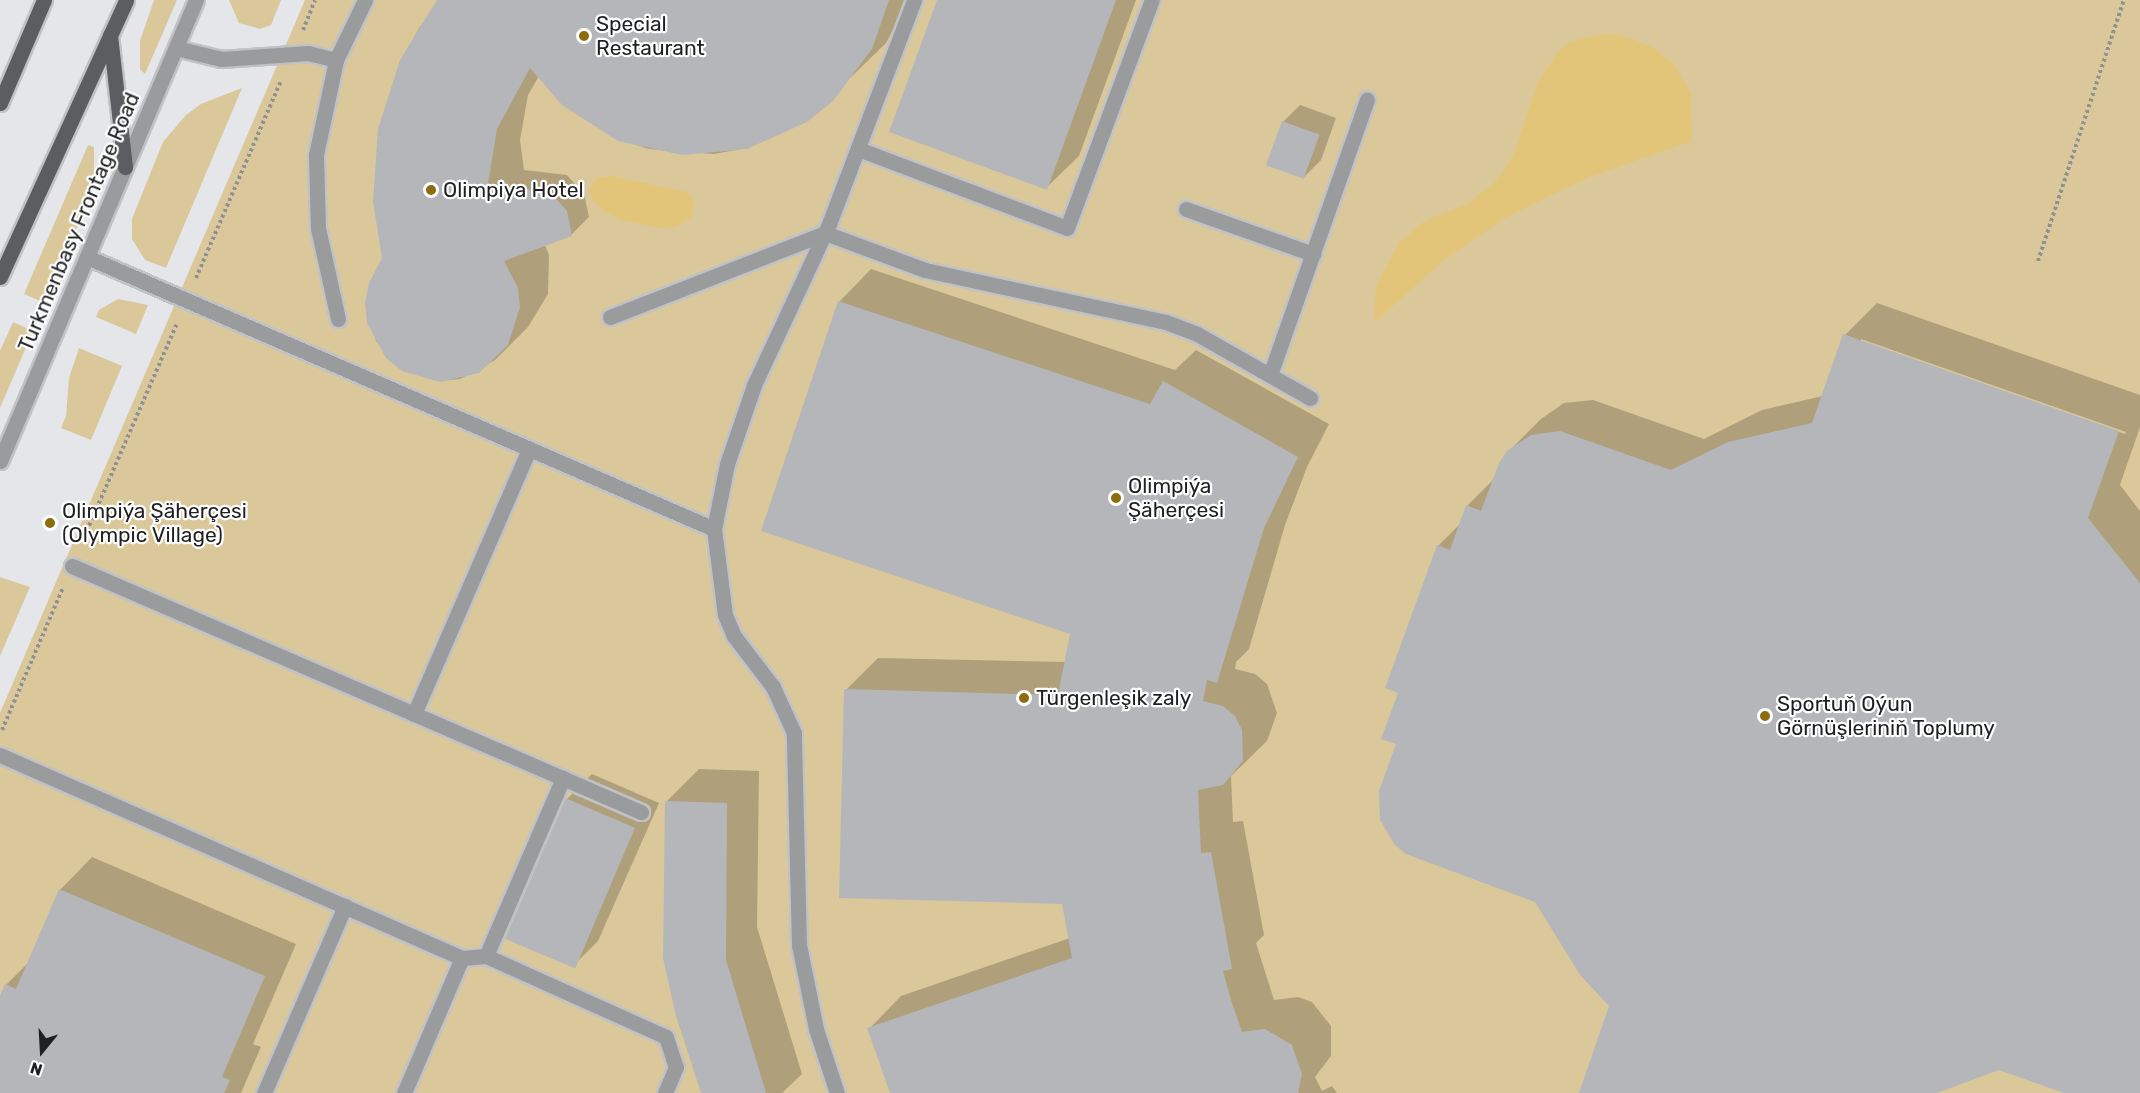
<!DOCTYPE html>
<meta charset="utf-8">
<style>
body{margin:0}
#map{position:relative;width:2140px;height:1093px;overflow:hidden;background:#e4e6ea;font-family:Rubik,sans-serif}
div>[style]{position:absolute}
.green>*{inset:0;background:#dbc89a}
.water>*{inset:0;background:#e3c579}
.shadow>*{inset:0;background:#0003}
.building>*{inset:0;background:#b4b6ba;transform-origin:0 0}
.path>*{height:4px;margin-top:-2px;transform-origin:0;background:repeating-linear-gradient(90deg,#909194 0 3px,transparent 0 6px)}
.roads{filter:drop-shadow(2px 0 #c1c2c6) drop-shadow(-2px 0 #c1c2c6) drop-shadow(0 2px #c1c2c6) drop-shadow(0 -2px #c1c2c6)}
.service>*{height:15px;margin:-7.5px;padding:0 7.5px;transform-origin:7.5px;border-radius:7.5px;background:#9a9b9c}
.minor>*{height:15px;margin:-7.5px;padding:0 7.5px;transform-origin:7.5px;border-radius:7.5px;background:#9a9b9c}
.primary>*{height:15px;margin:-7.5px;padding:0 7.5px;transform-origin:7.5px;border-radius:7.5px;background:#5b5d60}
.dots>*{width:16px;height:16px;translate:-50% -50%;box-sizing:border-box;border:3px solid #fff;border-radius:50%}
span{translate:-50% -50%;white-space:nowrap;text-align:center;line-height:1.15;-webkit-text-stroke:4.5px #fff;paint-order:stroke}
.poi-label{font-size:21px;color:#1f2021}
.left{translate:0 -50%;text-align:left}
.street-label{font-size:21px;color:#1f2021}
.north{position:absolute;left:12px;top:1021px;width:60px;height:60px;-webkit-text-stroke:4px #fff;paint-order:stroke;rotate:198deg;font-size:16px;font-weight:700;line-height:24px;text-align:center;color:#1f2021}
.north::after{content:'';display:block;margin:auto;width:21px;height:27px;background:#1f2021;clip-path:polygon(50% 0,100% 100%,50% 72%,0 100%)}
</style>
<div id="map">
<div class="green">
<i style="clip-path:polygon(154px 0,177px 0,145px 74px,140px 69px,140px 41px)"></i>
<i style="clip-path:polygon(229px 0,281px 0,271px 25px,260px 29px,239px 23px)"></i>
<i style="clip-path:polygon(305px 0,2140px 0,2140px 1093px,0 1093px,0 713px)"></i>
<i style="clip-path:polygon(242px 88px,166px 268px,145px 260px,132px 239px,132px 219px,163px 142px,186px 115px,201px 104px)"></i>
<i style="clip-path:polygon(88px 145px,94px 147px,94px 187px,45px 303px,24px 294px)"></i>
<i style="clip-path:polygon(118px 299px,148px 305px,136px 334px,96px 317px,99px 310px)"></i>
<i style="clip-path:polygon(13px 322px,33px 331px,0 408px,0 351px)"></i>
<i style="clip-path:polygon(79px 348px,122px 366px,91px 440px,61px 428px,66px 416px,69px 378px)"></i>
<i style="clip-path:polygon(0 577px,30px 587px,0 656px)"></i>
</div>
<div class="water">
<i style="clip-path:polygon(1603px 34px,1620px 35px,1651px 46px,1674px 64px,1691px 93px,1692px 141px,1587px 178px,1505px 218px,1443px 261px,1374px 323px,1376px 286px,1398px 244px,1424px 221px,1467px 204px,1494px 183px,1512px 159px,1537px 84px,1556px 54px,1569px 42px)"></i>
<i style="clip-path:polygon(612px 176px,687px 192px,695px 202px,692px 216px,676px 227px,660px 228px,621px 220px,602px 210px,592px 199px,589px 189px,597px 178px)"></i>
</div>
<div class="shadow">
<i style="clip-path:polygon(441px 0,909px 0,886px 43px,806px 121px,747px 148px,714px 154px,649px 149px,618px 139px,539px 76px,528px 95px,520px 140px,524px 170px,567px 175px,584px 194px,589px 217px,572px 234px,545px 245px,549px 255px,548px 294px,528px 327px,495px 360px,460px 379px,440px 381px,403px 370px,376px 341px,367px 303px,384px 258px,402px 60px,419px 28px)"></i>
<i style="clip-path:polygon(939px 0,1136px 0,1079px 156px,1046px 188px)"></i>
<i style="clip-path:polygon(1300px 105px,1336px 118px,1321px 160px,1304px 177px,1283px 122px)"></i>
<i style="clip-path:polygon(871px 269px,1175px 370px,1196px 350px,1329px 424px,1307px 467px,1285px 525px,1249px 649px,1236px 662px,1235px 669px,1255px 674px,1267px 684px,1277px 713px,1267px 741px,1231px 776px,1233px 822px,1243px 821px,1264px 935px,1256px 943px,1274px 1000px,1298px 997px,1312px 1002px,1331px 1026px,1331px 1056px,1315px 1077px,1322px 1091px,1332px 1086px,1337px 1093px,891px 1093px,869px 1029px,901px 996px,1070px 938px,1063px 902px,846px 690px,878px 658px,1066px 662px,1072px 633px,839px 302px)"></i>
<i style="clip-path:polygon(evenodd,1877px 303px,2140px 395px,2140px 427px,2120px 485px,2140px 511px,2140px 1093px,2070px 1093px,1999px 1068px,1931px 1093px,1580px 1093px,1611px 1006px,1536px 901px,1398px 744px,1400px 692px,1438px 546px,1461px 523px,1467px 506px,1494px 479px,1508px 452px,1541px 419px,1564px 403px,1593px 400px,1704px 439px,1762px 410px,1823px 396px,1845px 335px,1877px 303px,1861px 339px,2126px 432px,2125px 434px,1861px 342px,1861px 339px)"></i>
<i style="clip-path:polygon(699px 769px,759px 771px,757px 927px,802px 1074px,782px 1093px,703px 1093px,667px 801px)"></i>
<i style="clip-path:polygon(592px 774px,659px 803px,598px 941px,573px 966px,567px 799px)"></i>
<i style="clip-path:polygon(92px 857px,296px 944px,253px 1044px,261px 1047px,241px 1093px,0 1093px,0 1000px,6px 985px,29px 962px,60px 890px)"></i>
</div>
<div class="building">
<i style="clip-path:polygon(437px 0,889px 0,872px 49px,833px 101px,807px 122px,747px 149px,682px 155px,618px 141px,562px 105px,530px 68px,497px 129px,488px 184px,550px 192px,567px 211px,572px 236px,504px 261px,518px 288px,520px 307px,508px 345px,479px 373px,440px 382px,402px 371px,386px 358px,367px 323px,365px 303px,369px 283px,382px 258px,373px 202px,378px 129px,400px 60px)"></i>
<i style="clip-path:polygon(937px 0,1116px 0,1047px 190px,889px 132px)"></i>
<i style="left:1282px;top:121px;width:40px;height:47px;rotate:20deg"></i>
<i style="clip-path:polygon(838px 301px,1150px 404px,1163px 381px,1298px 457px,1264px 528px,1217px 683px,1207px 680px,1203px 701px,1223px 706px,1235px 716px,1242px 730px,1243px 761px,1223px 785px,1198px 790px,1201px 853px,1211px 852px,1232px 969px,1223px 971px,1231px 1000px,1242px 1032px,1265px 1029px,1292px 1045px,1302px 1074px,1298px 1093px,890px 1093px,867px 1028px,1072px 958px,1062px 904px,839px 898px,844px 689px,1058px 695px,1070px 634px,761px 531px)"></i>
<i style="clip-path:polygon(1843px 334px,2119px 431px,2088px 518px,2140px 583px,2140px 1093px,2064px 1093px,1999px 1070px,1937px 1093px,1579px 1093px,1609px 1006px,1580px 975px,1535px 902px,1406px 854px,1395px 845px,1380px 820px,1379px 791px,1396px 744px,1381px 739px,1398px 693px,1385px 688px,1437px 545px,1450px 550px,1466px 505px,1481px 511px,1499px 463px,1507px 451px,1531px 435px,1560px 431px,1671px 470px,1728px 442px,1812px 423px)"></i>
<i style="left:565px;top:798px;width:76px;height:153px;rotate:23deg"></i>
<i style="clip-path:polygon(665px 801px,727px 803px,726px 960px,766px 1093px,701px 1093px,676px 1016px,663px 958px)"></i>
<i style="clip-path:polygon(59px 889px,265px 976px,222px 1077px,230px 1080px,224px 1093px,0 1093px,0 996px,5px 984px,16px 989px)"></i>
</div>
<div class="path">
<i style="left:303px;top:30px;width:32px;rotate:-68deg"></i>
<i style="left:2038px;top:261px;width:275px;rotate:-71.8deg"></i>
<i style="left:196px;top:278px;width:215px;rotate:-66.7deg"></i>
<i style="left:82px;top:542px;width:239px;rotate:-66.5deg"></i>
<i style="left:2px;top:730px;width:155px;rotate:-66.8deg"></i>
</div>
<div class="roads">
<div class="service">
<i style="left:176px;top:48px;width:46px;rotate:13.7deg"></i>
<i style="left:221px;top:59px;width:87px;rotate:-3.9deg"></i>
<i style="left:308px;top:53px;width:29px;rotate:14deg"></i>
<i style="left:858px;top:149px;width:223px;rotate:20.7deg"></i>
<i style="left:1067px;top:228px;width:243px;rotate:-69.6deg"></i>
<i style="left:1186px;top:209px;width:135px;rotate:19.5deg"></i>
<i style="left:87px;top:257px;width:683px;rotate:23.45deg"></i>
<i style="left:610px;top:317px;width:231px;rotate:-21.3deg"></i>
<i style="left:825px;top:233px;width:107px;rotate:20.3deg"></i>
<i style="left:925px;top:270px;width:247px;rotate:12.2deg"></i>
<i style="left:1166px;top:322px;width:33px;rotate:21deg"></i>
<i style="left:1197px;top:334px;width:130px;rotate:29.5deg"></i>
<i style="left:338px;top:319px;width:93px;rotate:-102.4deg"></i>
<i style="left:318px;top:228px;width:73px;rotate:-91.6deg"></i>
<i style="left:316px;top:155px;width:97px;rotate:-78.1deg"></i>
<i style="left:336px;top:60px;width:67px;rotate:-64.2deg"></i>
<i style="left:1270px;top:375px;width:292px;rotate:-70.6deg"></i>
<i style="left:72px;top:566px;width:620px;rotate:23.38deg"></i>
<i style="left:414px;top:714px;width:289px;rotate:-66.5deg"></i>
<i style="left:0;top:755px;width:505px;rotate:23.72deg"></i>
<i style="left:462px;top:958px;width:24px;rotate:-5deg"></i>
<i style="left:486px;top:956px;width:197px;rotate:24.2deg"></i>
<i style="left:666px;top:1037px;width:32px;rotate:72deg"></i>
<i style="left:676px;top:1067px;width:28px;rotate:113deg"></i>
<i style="left:486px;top:956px;width:194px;rotate:-66.6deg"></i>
<i style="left:264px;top:1093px;width:204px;rotate:-66.6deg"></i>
<i style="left:404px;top:1093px;width:147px;rotate:-66.8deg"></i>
<i style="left:837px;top:1093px;width:67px;rotate:-108.2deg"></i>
<i style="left:816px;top:1029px;width:86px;rotate:-101.4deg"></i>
<i style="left:799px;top:945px;width:212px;rotate:-91.4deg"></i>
<i style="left:794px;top:733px;width:51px;rotate:-114.5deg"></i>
<i style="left:773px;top:687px;width:64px;rotate:-127.4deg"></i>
<i style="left:734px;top:636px;width:23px;rotate:-113deg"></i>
<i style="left:725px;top:615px;width:87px;rotate:-97.3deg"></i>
<i style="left:714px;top:529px;width:66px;rotate:-78.7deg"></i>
<i style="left:727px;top:464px;width:83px;rotate:-71.1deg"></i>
<i style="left:754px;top:385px;width:178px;rotate:-65deg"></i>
<i style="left:829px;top:224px;width:240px;rotate:-69.2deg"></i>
</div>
<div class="minor">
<i style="left:0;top:461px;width:501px;rotate:-66.97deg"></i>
</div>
<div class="primary">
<i style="left:110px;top:35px;width:133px;rotate:83.5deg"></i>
<i style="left:0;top:103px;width:112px;rotate:-66.9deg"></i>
<i style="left:0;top:277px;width:304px;rotate:-65.5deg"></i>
</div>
</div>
<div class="dots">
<i style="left:584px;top:36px;background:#8b6d0d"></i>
<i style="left:431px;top:190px;background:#8b6d0d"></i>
<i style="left:1116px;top:498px;background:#8b6d0d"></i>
<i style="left:50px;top:523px;background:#8b6d0d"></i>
<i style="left:1024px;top:698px;background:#8b6d0d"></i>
<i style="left:1765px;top:716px;background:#8b6d0d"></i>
</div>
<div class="poi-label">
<span class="left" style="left:596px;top:36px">Special<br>Restaurant</span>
<span class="left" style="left:443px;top:190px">Olimpiya Hotel</span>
<span class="left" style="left:1128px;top:498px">Olimpiýa<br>Şäherçesi</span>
<span class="left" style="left:62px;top:523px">Olimpiýa Şäherçesi<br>(Olympic Village)</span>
<span class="left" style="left:1036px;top:698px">Türgenleşik zaly</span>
<span class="left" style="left:1777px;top:716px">Sportuň Oýun<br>Görnüşleriniň Toplumy</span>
</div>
<div class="street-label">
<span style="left:79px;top:222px;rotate:-67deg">Turkmenbasy Frontage Road</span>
</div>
<div class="north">N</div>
</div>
